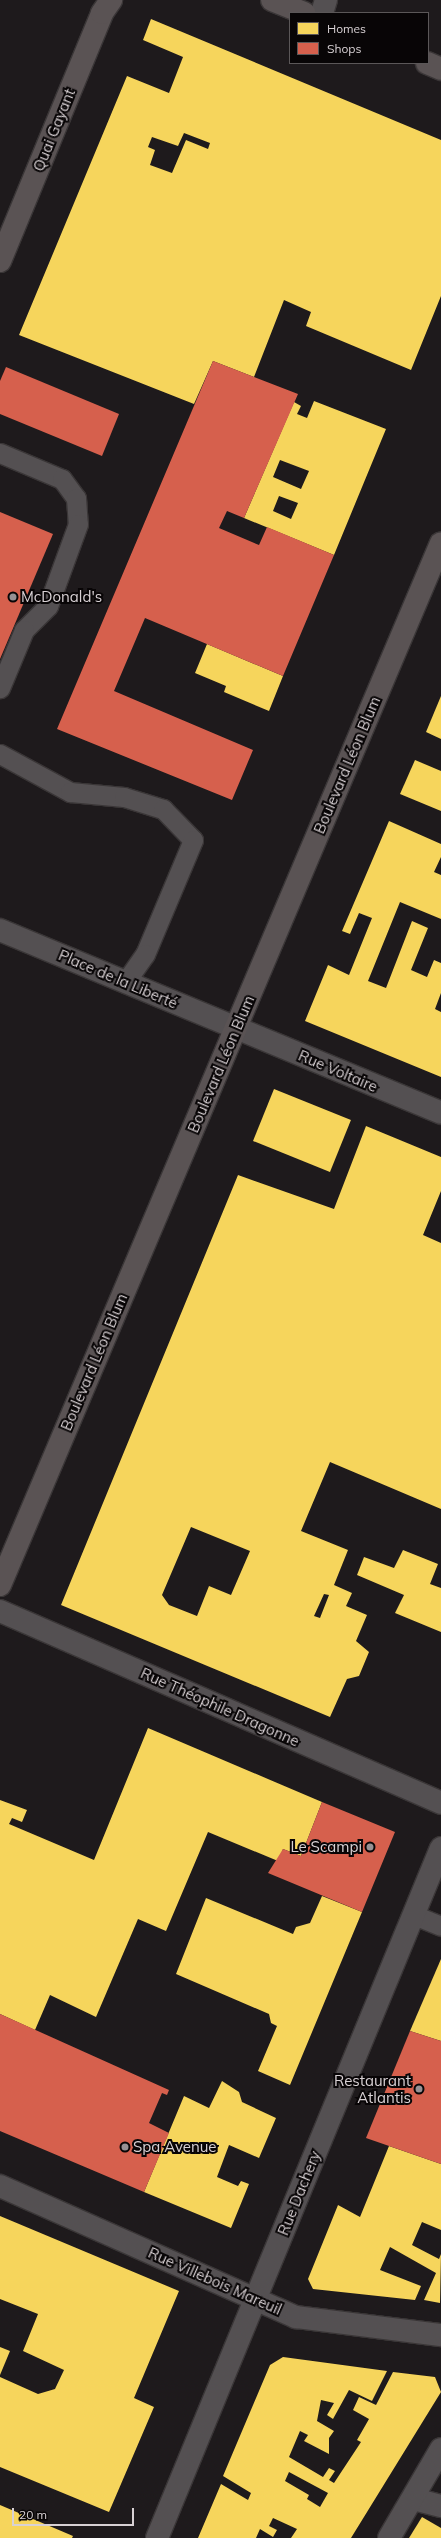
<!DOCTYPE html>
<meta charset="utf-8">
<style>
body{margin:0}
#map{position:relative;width:441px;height:2538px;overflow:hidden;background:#1e1a1c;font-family:Mulish,sans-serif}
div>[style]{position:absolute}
.homes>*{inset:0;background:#f6d55c;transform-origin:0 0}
.shops>*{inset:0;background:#d6604d}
.roads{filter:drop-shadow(1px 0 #3a3637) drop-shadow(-1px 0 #3a3637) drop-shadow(0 1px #3a3637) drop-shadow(0 -1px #3a3637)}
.lane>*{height:19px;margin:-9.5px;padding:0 9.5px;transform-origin:9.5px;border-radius:9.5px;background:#545052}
.street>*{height:22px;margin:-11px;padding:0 11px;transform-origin:11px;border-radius:11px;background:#545052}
.secondary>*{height:22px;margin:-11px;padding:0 11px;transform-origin:11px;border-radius:11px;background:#5a5354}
.dots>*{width:11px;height:11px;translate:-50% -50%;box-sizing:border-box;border:2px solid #080506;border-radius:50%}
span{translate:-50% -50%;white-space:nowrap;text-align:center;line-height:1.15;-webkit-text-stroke:4px #080506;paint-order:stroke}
.street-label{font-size:15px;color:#d8d1d4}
.poi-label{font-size:15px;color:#d8d1d4}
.left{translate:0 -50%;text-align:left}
.right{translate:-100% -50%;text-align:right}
.legend{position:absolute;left:289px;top:12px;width:140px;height:52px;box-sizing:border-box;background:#080506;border:1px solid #5b5758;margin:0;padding:5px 7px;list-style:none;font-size:12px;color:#d8d1d4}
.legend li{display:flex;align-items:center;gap:8px;height:20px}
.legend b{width:20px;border:1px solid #5b5758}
.scale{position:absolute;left:12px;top:2508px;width:122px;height:18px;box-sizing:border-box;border:2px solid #d8d1d4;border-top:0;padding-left:5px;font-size:12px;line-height:14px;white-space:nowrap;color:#d8d1d4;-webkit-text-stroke:3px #080506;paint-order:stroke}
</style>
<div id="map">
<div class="homes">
<i style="clip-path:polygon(evenodd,151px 19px,441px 140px,441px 296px,411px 370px,306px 326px,311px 312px,284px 300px,254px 377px,213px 361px,194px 404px,19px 335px,127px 76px,169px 93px,183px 57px,143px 40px,151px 19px,184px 133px,210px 143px,208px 149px,186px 140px,172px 173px,150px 165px,155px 150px,148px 147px,152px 137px,178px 146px,184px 133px)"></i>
<i style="clip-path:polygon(evenodd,314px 401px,386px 429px,334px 555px,244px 518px,294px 402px,301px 406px,297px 414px,307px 418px,314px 401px,280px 460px,309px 471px,301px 489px,273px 477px,280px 460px,314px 401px,279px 496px,298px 503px,291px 519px,273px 511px,279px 496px)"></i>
<i style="clip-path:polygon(207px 644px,283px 676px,269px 711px,224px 692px,226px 686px,195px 673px)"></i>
<i style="clip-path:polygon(441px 696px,441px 739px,426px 732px)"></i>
<i style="clip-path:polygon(415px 760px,441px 771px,441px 811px,400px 794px)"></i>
<i style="clip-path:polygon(389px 821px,441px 844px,441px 857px,434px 872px,441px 875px,441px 919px,400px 902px,368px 981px,386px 988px,412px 921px,428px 928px,411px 970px,427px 977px,434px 960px,441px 963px,441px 993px,435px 1009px,441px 1012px,441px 1077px,305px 1021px,328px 965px,349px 975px,372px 918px,359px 913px,350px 934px,342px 931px)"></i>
<i style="left:274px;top:1089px;width:83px;height:56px;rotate:22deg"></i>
<i style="clip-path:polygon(evenodd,366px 1126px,441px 1157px,441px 1191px,423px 1235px,441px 1243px,441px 1509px,330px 1462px,301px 1531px,348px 1550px,334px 1585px,352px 1593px,346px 1606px,367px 1615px,356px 1641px,369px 1652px,359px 1676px,347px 1679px,330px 1717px,61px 1605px,238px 1175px,334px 1209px,366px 1126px,191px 1527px,250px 1551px,231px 1595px,209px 1586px,197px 1616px,169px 1605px,162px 1595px,191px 1527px,366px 1126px,324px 1594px,329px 1595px,320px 1618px,314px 1616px,324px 1594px)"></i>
<i style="clip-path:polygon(403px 1550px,438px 1564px,430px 1584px,441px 1588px,441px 1632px,395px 1613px,404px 1595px,357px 1575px,364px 1557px,394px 1568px)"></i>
<i style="clip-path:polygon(148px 1728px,322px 1802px,301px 1856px,283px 1849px,278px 1861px,208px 1832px,166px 1931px,138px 1919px,96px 2017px,50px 1995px,35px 2030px,0 2014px,0 1800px,27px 1810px,22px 1822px,12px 1818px,9px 1824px,94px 1860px)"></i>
<i style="clip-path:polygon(322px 1896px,362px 1912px,290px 2085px,258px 2071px,277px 2026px,271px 2023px,269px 2014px,176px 1974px,206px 1898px,293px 1934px,296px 1927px,310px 1923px)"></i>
<i style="clip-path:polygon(441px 1959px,441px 2041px,410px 2031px)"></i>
<i style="clip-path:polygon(222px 2081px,239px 2092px,242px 2102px,276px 2118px,259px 2158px,229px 2145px,217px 2177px,238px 2186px,241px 2181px,249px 2184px,231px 2228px,144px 2192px,184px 2096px,209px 2108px)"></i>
<i style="clip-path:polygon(389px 2146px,441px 2164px,441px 2230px,422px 2222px,412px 2245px,439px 2259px,441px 2254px,440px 2303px,424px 2300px,436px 2273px,390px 2247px,380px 2270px,421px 2286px,415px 2300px,313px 2289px,308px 2279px,338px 2205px,360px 2217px)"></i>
<i style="clip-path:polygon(0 2216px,179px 2291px,134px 2398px,154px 2407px,109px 2512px,0 2467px,0 2377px,38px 2394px,55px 2389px,64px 2370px,23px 2351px,38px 2314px,0 2299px)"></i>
<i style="clip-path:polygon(0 2347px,10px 2351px,0 2375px)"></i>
<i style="clip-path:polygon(evenodd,283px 2357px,387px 2371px,372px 2401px,349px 2390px,333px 2419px,327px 2415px,334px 2403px,321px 2400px,317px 2421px,334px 2431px,329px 2438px,329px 2454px,304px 2441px,308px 2435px,300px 2431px,289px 2457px,323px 2477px,329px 2468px,335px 2471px,329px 2480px,334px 2483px,361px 2442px,357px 2440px,369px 2419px,353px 2410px,359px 2397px,376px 2405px,393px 2372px,435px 2377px,441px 2392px,351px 2538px,291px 2538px,297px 2529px,273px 2518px,269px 2526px,277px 2530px,273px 2537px,260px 2529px,256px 2538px,198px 2538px,221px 2484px,248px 2500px,251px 2493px,223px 2476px,270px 2365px,283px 2357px,289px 2472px,328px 2493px,320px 2507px,307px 2499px,309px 2495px,285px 2481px,289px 2472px)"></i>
<i style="clip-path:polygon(0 2505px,73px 2536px,72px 2538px,0 2538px)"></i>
<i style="clip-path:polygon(422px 2517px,441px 2528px,441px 2538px,409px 2538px)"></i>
</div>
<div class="shops">
<i style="clip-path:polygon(213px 361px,298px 394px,244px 518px,227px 511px,219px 528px,259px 545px,267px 527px,334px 555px,283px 676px,145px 618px,114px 691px,253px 750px,232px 800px,57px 729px)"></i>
<i style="clip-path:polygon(6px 367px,119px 414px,102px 456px,0 414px,0 381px)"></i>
<i style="clip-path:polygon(0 512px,53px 534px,0 659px)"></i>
<i style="clip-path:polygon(322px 1802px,395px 1832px,362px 1912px,268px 1873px,283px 1849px,301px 1856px)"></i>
<i style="clip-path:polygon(0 2014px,169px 2090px,167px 2095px,162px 2093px,149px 2123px,169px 2133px,144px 2192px,0 2131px)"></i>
<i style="clip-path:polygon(410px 2031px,441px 2041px,441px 2164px,366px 2138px)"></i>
</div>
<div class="roads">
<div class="lane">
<i style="left:0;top:453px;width:67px;rotate:22.8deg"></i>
<i style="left:62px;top:479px;width:24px;rotate:54deg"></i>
<i style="left:76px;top:498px;width:26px;rotate:86deg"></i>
<i style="left:78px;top:524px;width:87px;rotate:110.1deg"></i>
<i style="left:48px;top:606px;width:34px;rotate:135deg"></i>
<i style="left:24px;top:630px;width:63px;rotate:112.5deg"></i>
<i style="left:0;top:754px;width:80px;rotate:28.5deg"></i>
<i style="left:70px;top:792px;width:54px;rotate:5.3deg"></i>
<i style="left:124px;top:797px;width:41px;rotate:17.1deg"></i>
<i style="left:163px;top:809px;width:43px;rotate:45.9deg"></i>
<i style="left:193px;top:840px;width:124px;rotate:112.8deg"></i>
<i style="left:145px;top:954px;width:35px;rotate:125deg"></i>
<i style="left:414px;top:1915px;width:29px;rotate:22deg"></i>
</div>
<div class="street">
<i style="left:322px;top:13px;width:14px;rotate:-73deg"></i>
<i style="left:0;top:930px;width:477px;rotate:22.5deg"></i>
<i style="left:0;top:1611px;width:481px;rotate:23.5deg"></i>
<i style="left:0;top:2186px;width:324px;rotate:23.9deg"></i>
<i style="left:296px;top:2317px;width:146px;rotate:7.1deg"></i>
<i style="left:414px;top:2499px;width:28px;rotate:15deg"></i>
<i style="left:157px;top:2538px;width:746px;rotate:-67.63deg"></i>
<i style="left:389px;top:2538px;width:103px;rotate:-59.7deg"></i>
</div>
<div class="secondary">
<i style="left:272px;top:0;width:35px;rotate:22deg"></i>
<i style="left:427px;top:63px;width:15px;rotate:23deg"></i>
<i style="left:0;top:261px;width:268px;rotate:-67.6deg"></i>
<i style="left:102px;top:13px;width:16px;rotate:-55deg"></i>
<i style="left:0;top:1585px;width:1131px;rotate:-67.06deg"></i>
</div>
</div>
<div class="dots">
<i style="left:13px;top:597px;background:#979194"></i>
<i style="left:370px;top:1847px;background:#979194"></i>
<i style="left:419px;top:2089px;background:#979194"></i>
<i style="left:125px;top:2147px;background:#979194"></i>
</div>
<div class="street-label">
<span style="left:54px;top:130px;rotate:-68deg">Quai Gayant</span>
<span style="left:347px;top:765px;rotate:-67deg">Boulevard Léon Blum</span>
<span style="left:118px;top:979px;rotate:23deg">Place de la Liberté</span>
<span style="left:221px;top:1064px;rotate:-67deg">Boulevard Léon Blum</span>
<span style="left:338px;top:1071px;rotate:23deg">Rue Voltaire</span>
<span style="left:94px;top:1362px;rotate:-67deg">Boulevard Léon Blum</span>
<span style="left:220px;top:1707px;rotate:24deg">Rue Théophile Dragonne</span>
<span style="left:299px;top:2193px;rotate:-68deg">Rue Dachery</span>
<span style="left:215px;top:2281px;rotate:24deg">Rue Villebois Mareuil</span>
</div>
<div class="poi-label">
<span class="left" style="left:21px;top:597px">McDonald's</span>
<span class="right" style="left:362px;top:1847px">Le Scampi</span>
<span class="right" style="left:411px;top:2089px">Restaurant<br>Atlantis</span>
<span class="left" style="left:133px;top:2147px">Spa Avenue</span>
</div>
<ul class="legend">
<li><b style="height:11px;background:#f6d55c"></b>Homes</li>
<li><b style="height:11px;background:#d6604d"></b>Shops</li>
</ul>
<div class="scale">20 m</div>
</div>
